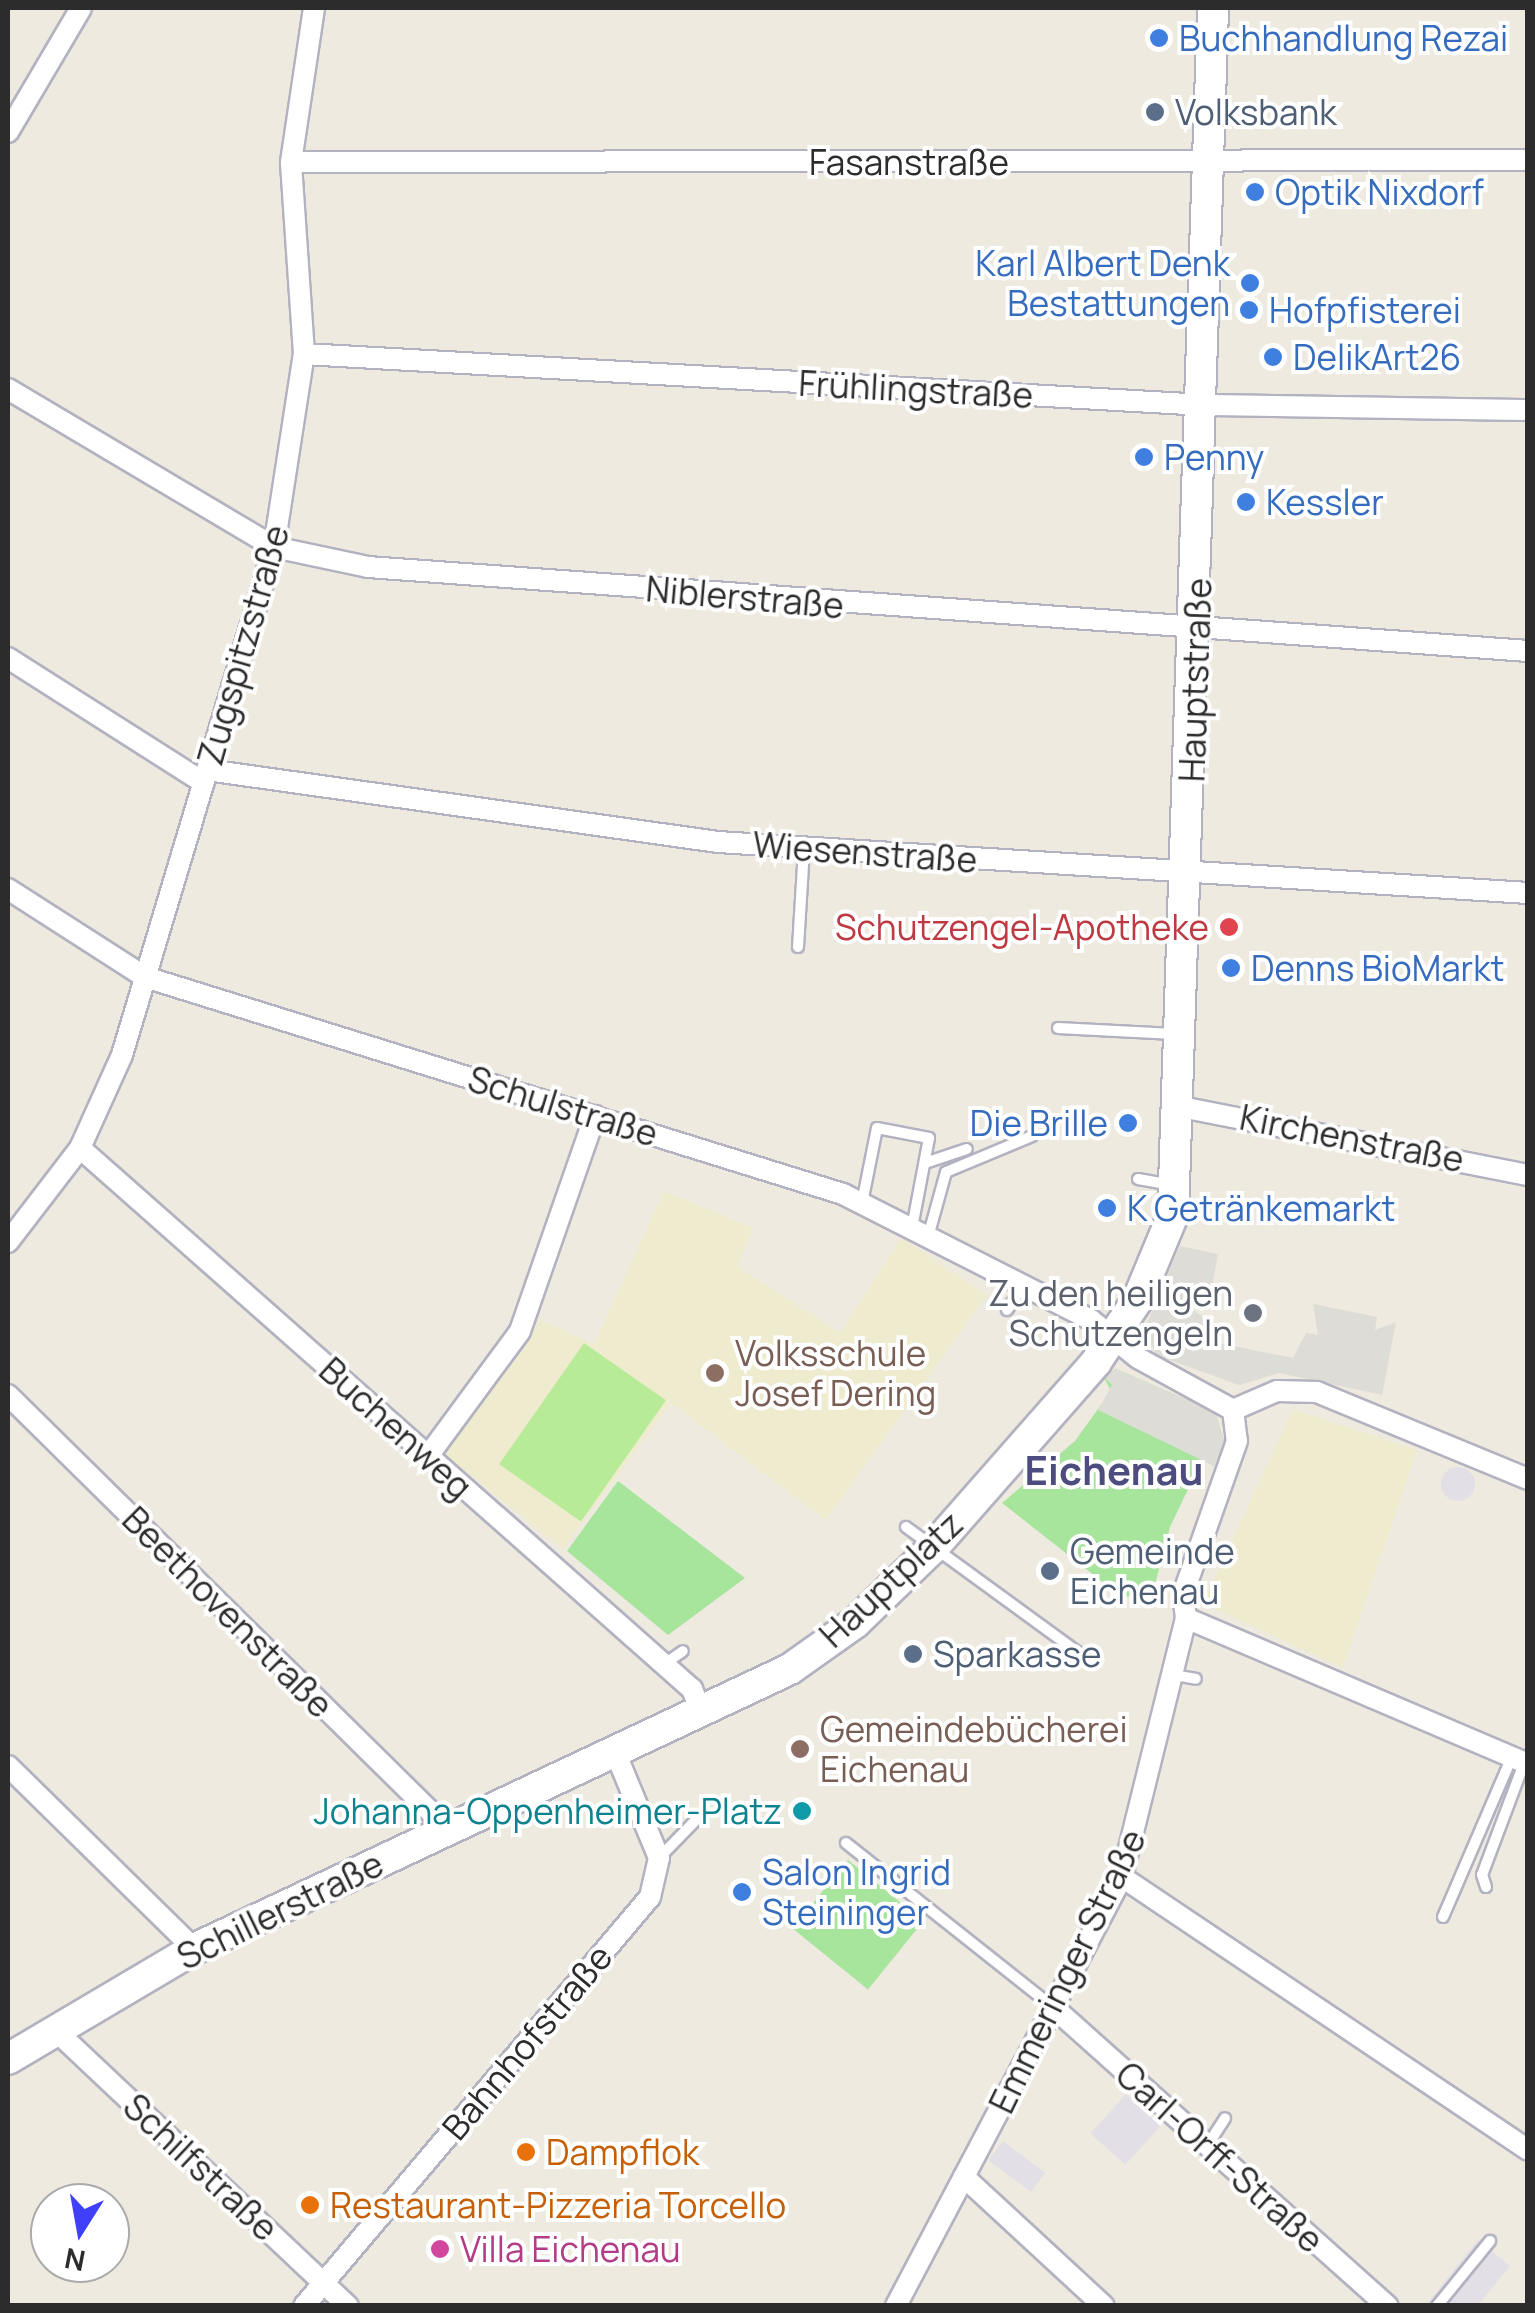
<!DOCTYPE html>
<meta charset="utf-8">
<style>
body{margin:0}
#map{position:relative;width:1535px;height:2313px;overflow:hidden;background:#eeeadf;font-family:Manrope,sans-serif}
div>[style]{position:absolute}
.industrial>*{inset:0;background:#e3dfe7;transform-origin:0 0}
.round{border-radius:50%}
.education>*{inset:0;background:#efebcf}
.green>*{inset:0;background:#a7e49c;transform-origin:0 0}
.pitch>*{inset:0;background:#b8eb98;transform-origin:0 0}
.plaza>*{inset:0;background:#dedcd6}
.roads{filter:drop-shadow(2px 0 #b2b2c0) drop-shadow(-2px 0 #b2b2c0) drop-shadow(0 2px #b2b2c0) drop-shadow(0 -2px #b2b2c0)}
.lane>*{height:10px;margin:-5px;padding:0 5px;transform-origin:5px;border-radius:5px;background:#fff}
.street>*{height:20px;margin:-10px;padding:0 10px;transform-origin:10px;border-radius:10px;background:#fff}
.secondary>*{height:30px;margin:-15px;padding:0 15px;transform-origin:15px;border-radius:15px;background:#fff}
.dots>*{width:28px;height:28px;translate:-50% -50%;box-sizing:border-box;border:5px solid #fff;border-radius:50%}
span{translate:-50% -50%;white-space:nowrap;text-align:center;line-height:1.15;-webkit-text-stroke:8px #fff;paint-order:stroke}
.shop-label{font-size:35px;color:#366cbe}
.left{translate:0 -50%;text-align:left}
.right{translate:-100% -50%;text-align:right}
.service-label{font-size:35px;color:#4e5e75}
.street-label{font-size:35px;color:#2c2c2c}
.health-label{font-size:35px;color:#be3a42}
.worship-label{font-size:35px;color:#5b616d}
.education-label{font-size:35px;color:#785e54}
.culture-label{font-size:35px;color:#0d838f}
.food-label{font-size:35px;color:#c56008}
.hotel-label{font-size:35px;color:#b23c85}
.quarter-label{font-size:40px;color:#4d4c7e;font-weight:700}
.frame{position:absolute;inset:0;border:10px solid #2c2c2c;pointer-events:none}
.north{position:absolute;left:30px;top:2183px;width:100px;height:100px;box-sizing:border-box;background:#fff;border:2px solid #ababab;border-radius:50%;rotate:191deg;font-size:28px;font-weight:700;line-height:40px;text-align:center;color:#2c2c2c}
.north::after{content:'';display:block;margin:auto;width:35px;height:45px;background:#4040fa;clip-path:polygon(50% 0,100% 100%,50% 72%,0 100%)}
</style>
<div id="map">
<div class="industrial">
<i class="round" style="left:1441px;top:1467px;width:34px;height:34px"></i>
<i style="left:1126px;top:2094px;width:47px;height:53px;rotate:42deg"></i>
<i style="left:1003px;top:2141px;width:53px;height:24px;rotate:37deg"></i>
<i style="clip-path:polygon(1478px 2240px,1510px 2266px,1478px 2305px,1425px 2306px)"></i>
</div>
<div class="education">
<i style="clip-path:polygon(664px 1191px,753px 1228px,737px 1266px,840px 1333px,901px 1238px,987px 1295px,826px 1520px,671px 1403px,563px 1549px,441px 1452px,541px 1320px,594px 1344px)"></i>
<i style="clip-path:polygon(1293px 1409px,1417px 1450px,1343px 1668px,1213px 1608px,1206px 1596px)"></i>
</div>
<div class="green">
<i style="clip-path:polygon(1116px 1369px,1215px 1412px,1224px 1441px,1214px 1466px,1202px 1460px,1170px 1527px,1154px 1588px,1123px 1598px,1002px 1503px,1075px 1441px,1111px 1391px,1103px 1376px)"></i>
<i style="clip-path:polygon(618px 1481px,745px 1578px,668px 1635px,567px 1551px)"></i>
<i style="left:848px;top:1860px;width:97px;height:88px;rotate:39deg"></i>
</div>
<div class="pitch">
<i style="left:584px;top:1343px;width:100px;height:148px;rotate:35deg"></i>
</div>
<div class="plaza">
<i style="clip-path:polygon(1180px 1246px,1218px 1254px,1211px 1292px,1193px 1296px,1190px 1308px,1207px 1320px,1204px 1340px,1293px 1358px,1306px 1333px,1318px 1335px,1313px 1304px,1377px 1317px,1375px 1330px,1396px 1322px,1382px 1395px,1279px 1373px,1239px 1385px,1156px 1355px,1144px 1330px)"></i>
<i style="clip-path:polygon(1116px 1369px,1215px 1412px,1224px 1441px,1214px 1466px,1098px 1410px,1112px 1385px,1103px 1376px)"></i>
</div>
<div class="roads">
<div class="lane">
<i style="left:798px;top:947px;width:98px;rotate:-86.5deg"></i>
<i style="left:1058px;top:1028px;width:116px;rotate:3deg"></i>
<i style="left:925px;top:1163px;width:44px;rotate:-18.4deg"></i>
<i style="left:1138px;top:1179px;width:36px;rotate:10deg"></i>
<i style="left:862px;top:1203px;width:76px;rotate:-78.7deg"></i>
<i style="left:877px;top:1128px;width:53px;rotate:10.9deg"></i>
<i style="left:929px;top:1138px;width:92px;rotate:100.7deg"></i>
<i style="left:928px;top:1237px;width:67px;rotate:-74.5deg"></i>
<i style="left:946px;top:1172px;width:93px;rotate:-22.7deg"></i>
<i style="left:1007px;top:1310px;width:29px;rotate:-56deg"></i>
<i style="left:906px;top:1527px;width:220px;rotate:36.1deg"></i>
<i style="left:663px;top:1665px;width:24px;rotate:-35deg"></i>
<i style="left:1174px;top:1675px;width:22px;rotate:10deg"></i>
<i style="left:846px;top:1843px;width:264px;rotate:38.4deg"></i>
<i style="left:659px;top:1858px;width:53px;rotate:-45.8deg"></i>
<i style="left:1486px;top:1887px;width:13px;rotate:-108deg"></i>
<i style="left:1482px;top:1875px;width:120px;rotate:-69.4deg"></i>
<i style="left:1443px;top:1917px;width:172px;rotate:-66.7deg"></i>
<i style="left:1207px;top:2146px;width:33px;rotate:-57deg"></i>
<i style="left:1437px;top:2306px;width:84px;rotate:-50.8deg"></i>
</div>
<div class="street">
<i style="left:8px;top:132px;width:144px;rotate:-59.5deg"></i>
<i style="left:291px;top:162px;width:1237px;rotate:-0.09deg"></i>
<i style="left:304px;top:354px;width:903px;rotate:3.24deg"></i>
<i style="left:1206px;top:405px;width:322px;rotate:0.9deg"></i>
<i style="left:8px;top:389px;width:309px;rotate:30.7deg"></i>
<i style="left:274px;top:547px;width:96px;rotate:12deg"></i>
<i style="left:368px;top:567px;width:1163px;rotate:4.14deg"></i>
<i style="left:8px;top:658px;width:232px;rotate:32.5deg"></i>
<i style="left:207px;top:770px;width:516px;rotate:8.02deg"></i>
<i style="left:718px;top:842px;width:812px;rotate:3.6deg"></i>
<i style="left:8px;top:889px;width:163px;rotate:32.7deg"></i>
<i style="left:145px;top:977px;width:731px;rotate:17.27deg"></i>
<i style="left:843px;top:1194px;width:278px;rotate:26.9deg"></i>
<i style="left:1091px;top:1320px;width:60px;rotate:39deg"></i>
<i style="left:1138px;top:1358px;width:108px;rotate:28.7deg"></i>
<i style="left:1233px;top:1410px;width:31px;rotate:83deg"></i>
<i style="left:1237px;top:1441px;width:162px;rotate:109.4deg"></i>
<i style="left:1183px;top:1594px;width:24px;rotate:83deg"></i>
<i style="left:1186px;top:1618px;width:267px;rotate:103.9deg"></i>
<i style="left:1122px;top:1877px;width:485px;rotate:117.8deg"></i>
<i style="left:1176px;top:1106px;width:359px;rotate:11.1deg"></i>
<i style="left:80px;top:1148px;width:817px;rotate:41.48deg"></i>
<i style="left:692px;top:1689px;width:27px;rotate:68deg"></i>
<i style="left:8px;top:1242px;width:118px;rotate:-52.5deg"></i>
<i style="left:80px;top:1148px;width:102px;rotate:-65.7deg"></i>
<i style="left:122px;top:1055px;width:530px;rotate:-73.34deg"></i>
<i style="left:274px;top:547px;width:195px;rotate:-81.2deg"></i>
<i style="left:304px;top:354px;width:192px;rotate:-93.9deg"></i>
<i style="left:291px;top:162px;width:156px;rotate:-81.5deg"></i>
<i style="left:8px;top:1395px;width:619px;rotate:44.61deg"></i>
<i style="left:1233px;top:1410px;width:48px;rotate:-23.4deg"></i>
<i style="left:1277px;top:1391px;width:40px;rotate:1.4deg"></i>
<i style="left:1317px;top:1392px;width:228px;rotate:22.4deg"></i>
<i style="left:428px;top:1456px;width:155px;rotate:-53.6deg"></i>
<i style="left:520px;top:1331px;width:228px;rotate:-70.8deg"></i>
<i style="left:1186px;top:1618px;width:372px;rotate:23.1deg"></i>
<i style="left:8px;top:1766px;width:261px;rotate:44.5deg"></i>
<i style="left:1122px;top:1877px;width:489px;rotate:33.9deg"></i>
<i style="left:1053px;top:2007px;width:449px;rotate:41.8deg"></i>
<i style="left:54px;top:2029px;width:404px;rotate:43.3deg"></i>
<i style="left:964px;top:2177px;width:190px;rotate:42.7deg"></i>
<i style="left:304px;top:2306px;width:536px;rotate:-49.77deg"></i>
<i style="left:650px;top:1897px;width:40px;rotate:-77deg"></i>
<i style="left:659px;top:1858px;width:115px;rotate:-112.5deg"></i>
</div>
<div class="secondary">
<i style="left:8px;top:2059px;width:216px;rotate:-30.6deg"></i>
<i style="left:194px;top:1949px;width:658px;rotate:-25.16deg"></i>
<i style="left:790px;top:1669px;width:80px;rotate:-35.3deg"></i>
<i style="left:855px;top:1623px;width:107px;rotate:-43.9deg"></i>
<i style="left:932px;top:1549px;width:249px;rotate:-48.7deg"></i>
<i style="left:1096px;top:1362px;width:76px;rotate:-56.3deg"></i>
<i style="left:1138px;top:1299px;width:91px;rotate:-67.4deg"></i>
<i style="left:1173px;top:1215px;width:1208px;rotate:-88.1deg"></i>
</div>
</div>
<div class="dots">
<i style="left:1159px;top:38px;background:#3f7fe0"></i>
<i style="left:1155px;top:112px;background:#5c6f8a"></i>
<i style="left:1255px;top:192px;background:#3f7fe0"></i>
<i style="left:1250px;top:283px;background:#3f7fe0"></i>
<i style="left:1249px;top:310px;background:#3f7fe0"></i>
<i style="left:1273px;top:357px;background:#3f7fe0"></i>
<i style="left:1144px;top:457px;background:#3f7fe0"></i>
<i style="left:1246px;top:502px;background:#3f7fe0"></i>
<i style="left:1229px;top:927px;background:#e0444e"></i>
<i style="left:1231px;top:968px;background:#3f7fe0"></i>
<i style="left:1128px;top:1123px;background:#3f7fe0"></i>
<i style="left:1107px;top:1208px;background:#3f7fe0"></i>
<i style="left:1253px;top:1313px;background:#6b7280"></i>
<i style="left:715px;top:1373px;background:#8d6e63"></i>
<i style="left:1050px;top:1571px;background:#5c6f8a"></i>
<i style="left:913px;top:1654px;background:#5c6f8a"></i>
<i style="left:800px;top:1749px;background:#8d6e63"></i>
<i style="left:802px;top:1811px;background:#0f9aa8"></i>
<i style="left:742px;top:1892px;background:#3f7fe0"></i>
<i style="left:526px;top:2152px;background:#e8710a"></i>
<i style="left:310px;top:2205px;background:#e8710a"></i>
<i style="left:440px;top:2249px;background:#d1479c"></i>
</div>
<div class="shop-label">
<span class="left" style="left:1179px;top:38px">Buchhandlung Rezai</span>
<span class="left" style="left:1275px;top:192px">Optik Nixdorf</span>
<span class="right" style="left:1230px;top:283px">Karl Albert Denk<br>Bestattungen</span>
<span class="left" style="left:1269px;top:310px">Hofpfisterei</span>
<span class="left" style="left:1293px;top:357px">DelikArt26</span>
<span class="left" style="left:1164px;top:457px">Penny</span>
<span class="left" style="left:1266px;top:502px">Kessler</span>
<span class="left" style="left:1251px;top:968px">Denns BioMarkt</span>
<span class="right" style="left:1108px;top:1123px">Die Brille</span>
<span class="left" style="left:1127px;top:1208px">K Getränkemarkt</span>
<span class="left" style="left:762px;top:1892px">Salon Ingrid<br>Steininger</span>
</div>
<div class="service-label">
<span class="left" style="left:1175px;top:112px">Volksbank</span>
<span class="left" style="left:1070px;top:1571px">Gemeinde<br>Eichenau</span>
<span class="left" style="left:933px;top:1654px">Sparkasse</span>
</div>
<div class="street-label">
<span style="left:909px;top:162px">Fasanstraße</span>
<span style="left:916px;top:389px;rotate:3deg">Frühlingstraße</span>
<span style="left:745px;top:597px;rotate:5deg">Niblerstraße</span>
<span style="left:243px;top:645px;rotate:-74deg">Zugspitzstraße</span>
<span style="left:1195px;top:680px;rotate:-88deg">Hauptstraße</span>
<span style="left:865px;top:852px;rotate:4deg">Wiesenstraße</span>
<span style="left:563px;top:1106px;rotate:17deg">Schulstraße</span>
<span style="left:1352px;top:1138px;rotate:11deg">Kirchenstraße</span>
<span style="left:396px;top:1428px;rotate:42deg">Buchenweg</span>
<span style="left:891px;top:1579px;rotate:-43deg">Hauptplatz</span>
<span style="left:228px;top:1612px;rotate:45deg">Beethovenstraße</span>
<span style="left:280px;top:1910px;rotate:-26deg">Schillerstraße</span>
<span style="left:1067px;top:1971px;rotate:-64deg">Emmeringer Straße</span>
<span style="left:527px;top:2042px;rotate:-50deg">Bahnhofstraße</span>
<span style="left:1220px;top:2157px;rotate:42deg">Carl-Orff-Straße</span>
<span style="left:201px;top:2167px;rotate:43deg">Schilfstraße</span>
</div>
<div class="health-label">
<span class="right" style="left:1209px;top:927px">Schutzengel-Apotheke</span>
</div>
<div class="worship-label">
<span class="right" style="left:1233px;top:1313px">Zu den heiligen<br>Schutzengeln</span>
</div>
<div class="education-label">
<span class="left" style="left:735px;top:1373px">Volksschule<br>Josef Dering</span>
<span class="left" style="left:820px;top:1749px">Gemeindebücherei<br>Eichenau</span>
</div>
<div class="culture-label">
<span class="right" style="left:782px;top:1811px">Johanna-Oppenheimer-Platz</span>
</div>
<div class="food-label">
<span class="left" style="left:546px;top:2152px">Dampflok</span>
<span class="left" style="left:330px;top:2205px">Restaurant-Pizzeria Torcello</span>
</div>
<div class="hotel-label">
<span class="left" style="left:460px;top:2249px">Villa Eichenau</span>
</div>
<div class="quarter-label">
<span style="left:1114px;top:1470px">Eichenau</span>
</div>
<div class="frame"></div>
<div class="north">N</div>
</div>
